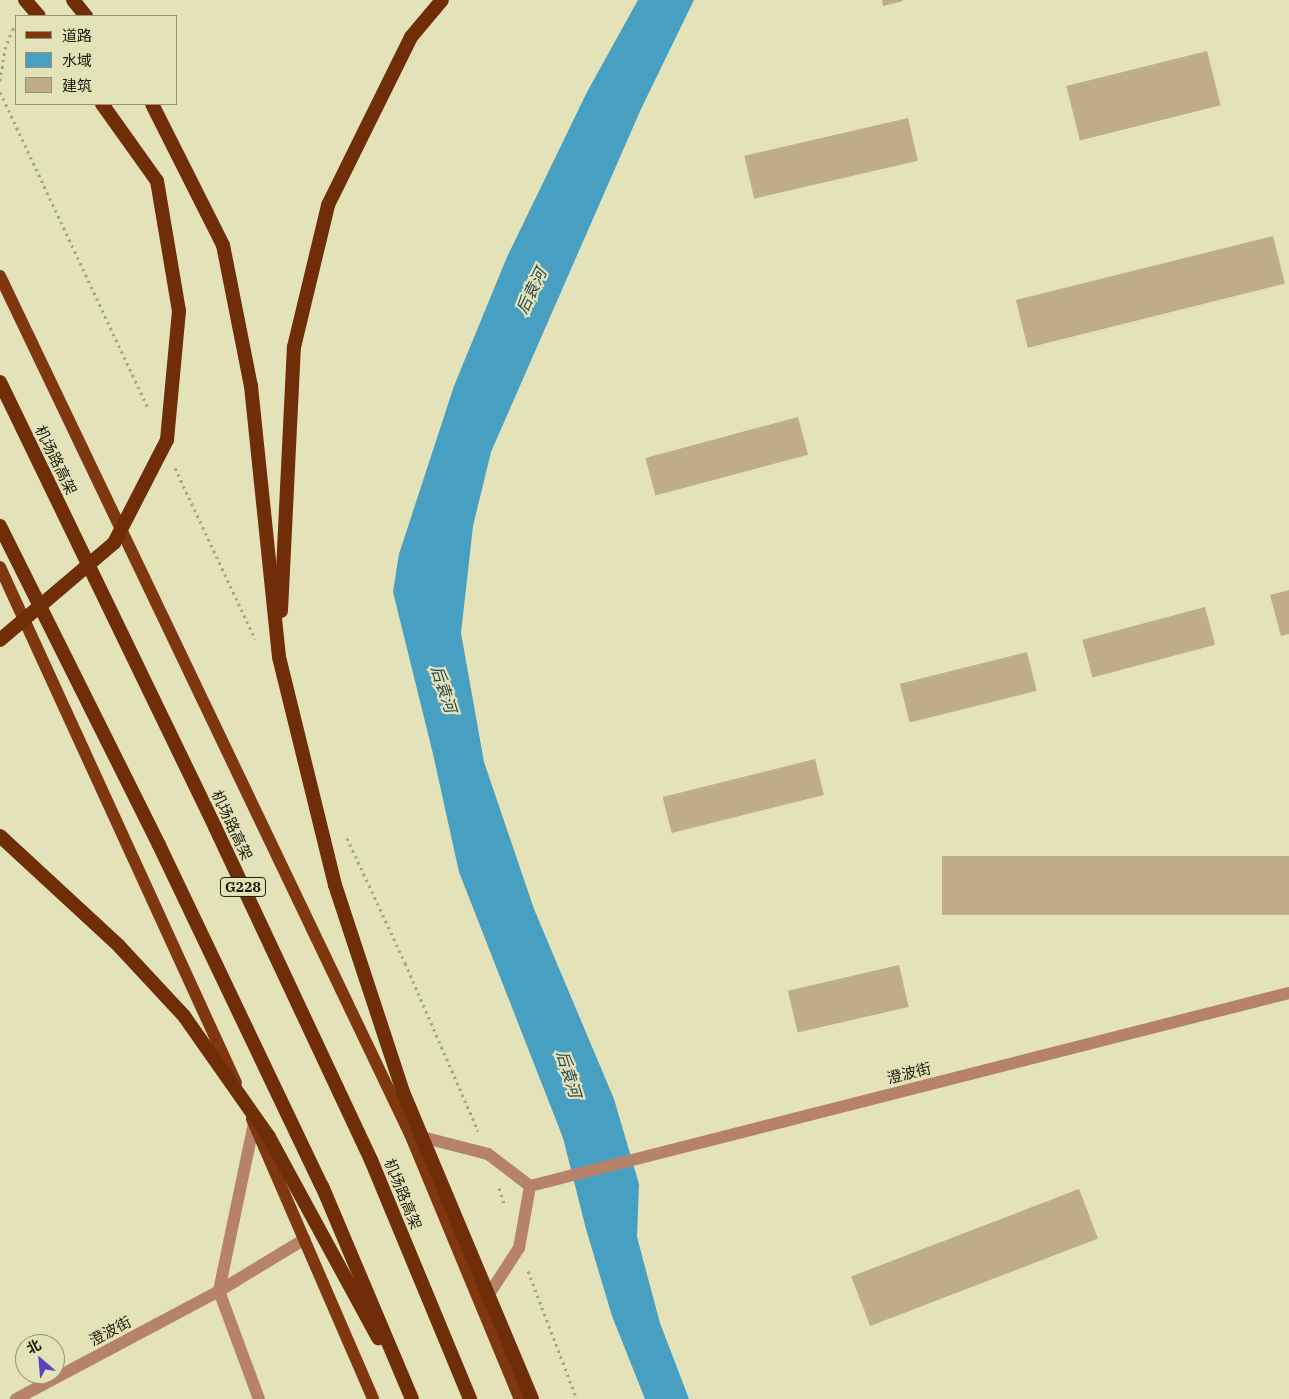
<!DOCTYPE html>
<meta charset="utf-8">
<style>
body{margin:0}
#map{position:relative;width:1289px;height:1399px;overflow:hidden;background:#e4e2b8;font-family:"IBM Plex Serif","Noto Sans SC",serif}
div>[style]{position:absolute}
.water>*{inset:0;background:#47a0c2}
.building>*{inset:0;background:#bfad87;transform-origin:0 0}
.path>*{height:3px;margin-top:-1.5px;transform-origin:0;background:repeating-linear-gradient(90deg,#a6a583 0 2.5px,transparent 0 6.5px)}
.minor>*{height:12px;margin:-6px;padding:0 6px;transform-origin:6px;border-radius:6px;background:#b6826a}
.primary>*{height:12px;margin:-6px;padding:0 6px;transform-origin:6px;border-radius:6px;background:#7e370e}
.trunk>*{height:14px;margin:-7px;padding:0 7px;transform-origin:7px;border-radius:7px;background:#6f2e07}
.trunk-bridge>*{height:14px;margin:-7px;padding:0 7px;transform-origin:7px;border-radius:7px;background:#6f2e07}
span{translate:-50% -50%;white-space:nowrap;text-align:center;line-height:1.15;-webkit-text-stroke:4.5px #e4e2b8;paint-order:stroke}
.shield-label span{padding:1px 4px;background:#e4e2b8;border:1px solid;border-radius:4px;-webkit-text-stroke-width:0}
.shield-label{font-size:14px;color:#1e1d0d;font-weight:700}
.street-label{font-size:15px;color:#1e1d0d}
.water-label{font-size:16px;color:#294550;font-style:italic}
.legend{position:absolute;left:15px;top:15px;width:162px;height:90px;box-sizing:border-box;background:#e4e2b8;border:1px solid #959374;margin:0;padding:6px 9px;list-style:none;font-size:15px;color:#1e1d0d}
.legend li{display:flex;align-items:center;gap:10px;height:25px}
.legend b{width:25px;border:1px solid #959374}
.north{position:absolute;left:15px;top:1334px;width:50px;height:50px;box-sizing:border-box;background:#e4e2b8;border:1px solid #959374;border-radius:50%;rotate:333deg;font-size:14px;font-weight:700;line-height:20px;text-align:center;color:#1e1d0d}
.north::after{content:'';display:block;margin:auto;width:18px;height:22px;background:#5a44bc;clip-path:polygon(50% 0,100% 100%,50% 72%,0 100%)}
</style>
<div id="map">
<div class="water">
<i style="clip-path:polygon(638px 0,694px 0,641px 109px,491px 452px,473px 526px,461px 633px,484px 762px,534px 909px,614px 1099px,639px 1184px,637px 1237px,660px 1323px,689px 1399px,645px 1399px,612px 1316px,586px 1229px,563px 1138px,459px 872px,433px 754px,393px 592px,399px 554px,454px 386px,507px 257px,587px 92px)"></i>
</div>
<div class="building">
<i style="clip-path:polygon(882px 0,903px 0,903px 1px,883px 6px)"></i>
<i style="left:1207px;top:51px;width:56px;height:145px;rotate:76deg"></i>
<i style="left:908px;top:118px;width:44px;height:168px;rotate:77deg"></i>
<i style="left:1273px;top:236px;width:49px;height:265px;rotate:76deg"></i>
<i style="left:798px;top:417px;width:39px;height:158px;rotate:75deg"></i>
<i style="clip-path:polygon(1289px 590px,1289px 634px,1281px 636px,1270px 595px)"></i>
<i style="left:1205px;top:607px;width:39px;height:127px;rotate:75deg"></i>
<i style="left:1027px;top:652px;width:40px;height:131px;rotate:76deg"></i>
<i style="left:815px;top:759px;width:37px;height:157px;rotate:76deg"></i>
<i style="left:1289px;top:856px;width:59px;height:347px;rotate:90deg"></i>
<i style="left:899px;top:965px;width:43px;height:114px;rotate:77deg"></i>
<i style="left:1079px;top:1189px;width:53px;height:244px;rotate:69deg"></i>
</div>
<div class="path">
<i style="left:0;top:81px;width:32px;rotate:-81deg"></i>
<i style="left:5px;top:49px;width:20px;rotate:-70deg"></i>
<i style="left:12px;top:30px;width:6px;rotate:-45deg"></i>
<i style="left:0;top:92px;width:351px;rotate:64.9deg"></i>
<i style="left:175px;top:468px;width:189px;rotate:64.9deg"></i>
<i style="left:347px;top:838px;width:138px;rotate:65.1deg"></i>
<i style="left:405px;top:963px;width:183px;rotate:66.5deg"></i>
<i style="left:499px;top:1188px;width:19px;rotate:72deg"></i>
<i style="left:528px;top:1271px;width:137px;rotate:69.1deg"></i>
</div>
<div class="minor">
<i style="left:254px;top:1123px;width:172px;rotate:101.8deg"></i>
<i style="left:219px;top:1291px;width:115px;rotate:69.7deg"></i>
<i style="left:414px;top:1135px;width:76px;rotate:14.4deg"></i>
<i style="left:488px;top:1154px;width:53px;rotate:37.3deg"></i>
<i style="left:530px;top:1186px;width:783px;rotate:-14.27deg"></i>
<i style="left:484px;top:1302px;width:64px;rotate:-57.1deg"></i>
<i style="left:519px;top:1248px;width:63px;rotate:-79.9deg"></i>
<i style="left:16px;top:1399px;width:230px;rotate:-28deg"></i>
<i style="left:219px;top:1291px;width:100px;rotate:-31.2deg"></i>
</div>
<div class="primary">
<i style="left:0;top:276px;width:951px;rotate:64.46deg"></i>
<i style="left:410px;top:1134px;width:287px;rotate:67.5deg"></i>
<i style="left:0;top:567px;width:567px;rotate:65.42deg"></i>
<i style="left:252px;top:1119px;width:305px;rotate:66.6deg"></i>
</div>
<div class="trunk">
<i style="left:73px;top:0;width:21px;rotate:51deg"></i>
</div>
<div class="trunk-bridge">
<i style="left:25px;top:0;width:21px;rotate:49deg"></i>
<i style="left:152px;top:104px;width:158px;rotate:63.3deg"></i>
<i style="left:223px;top:245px;width:144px;rotate:78.8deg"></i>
<i style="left:251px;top:386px;width:272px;rotate:84.1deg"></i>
<i style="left:279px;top:657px;width:235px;rotate:76.2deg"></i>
<i style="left:335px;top:885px;width:218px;rotate:71.8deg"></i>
<i style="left:403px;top:1092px;width:333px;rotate:67.2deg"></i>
<i style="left:0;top:382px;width:494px;rotate:64.2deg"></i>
<i style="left:215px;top:827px;width:368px;rotate:64.9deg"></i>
<i style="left:371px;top:1160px;width:259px;rotate:67.5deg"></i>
<i style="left:0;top:526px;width:356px;rotate:63.5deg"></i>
<i style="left:159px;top:845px;width:378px;rotate:64.5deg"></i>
<i style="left:322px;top:1186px;width:231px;rotate:67.1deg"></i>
<i style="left:281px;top:611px;width:264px;rotate:-87.2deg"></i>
<i style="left:294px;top:347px;width:146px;rotate:-76.5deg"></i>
<i style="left:328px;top:205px;width:187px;rotate:-63.7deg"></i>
<i style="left:411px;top:37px;width:48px;rotate:-50deg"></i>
<i style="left:0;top:640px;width:150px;rotate:-40.4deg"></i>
<i style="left:114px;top:543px;width:116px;rotate:-62.8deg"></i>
<i style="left:167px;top:440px;width:130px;rotate:-84.7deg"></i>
<i style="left:179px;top:311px;width:132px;rotate:-99.6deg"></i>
<i style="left:157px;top:181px;width:95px;rotate:-125.5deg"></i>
<i style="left:0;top:836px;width:162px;rotate:42.7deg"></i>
<i style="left:119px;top:946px;width:96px;rotate:47.1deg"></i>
<i style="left:184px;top:1016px;width:148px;rotate:54.9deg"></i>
<i style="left:269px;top:1137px;width:229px;rotate:61.5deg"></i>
</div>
<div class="shield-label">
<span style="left:243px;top:887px">G228</span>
</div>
<div class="street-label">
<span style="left:56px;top:460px;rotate:64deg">机场路高架</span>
<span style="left:232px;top:825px;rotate:65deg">机场路高架</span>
<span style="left:909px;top:1073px;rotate:-14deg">澄波街</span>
<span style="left:403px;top:1194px;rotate:68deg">机场路高架</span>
<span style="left:110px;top:1331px;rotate:-28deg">澄波街</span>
</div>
<div class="water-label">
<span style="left:531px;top:291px;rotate:-64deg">后袁河</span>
<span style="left:444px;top:689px;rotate:72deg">后袁河</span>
<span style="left:569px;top:1074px;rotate:73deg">后袁河</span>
</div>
<ul class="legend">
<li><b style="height:6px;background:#7e370e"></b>道路</li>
<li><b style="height:14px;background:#47a0c2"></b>水域</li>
<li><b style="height:14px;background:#bfad87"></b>建筑</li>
</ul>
<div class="north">北</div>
</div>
